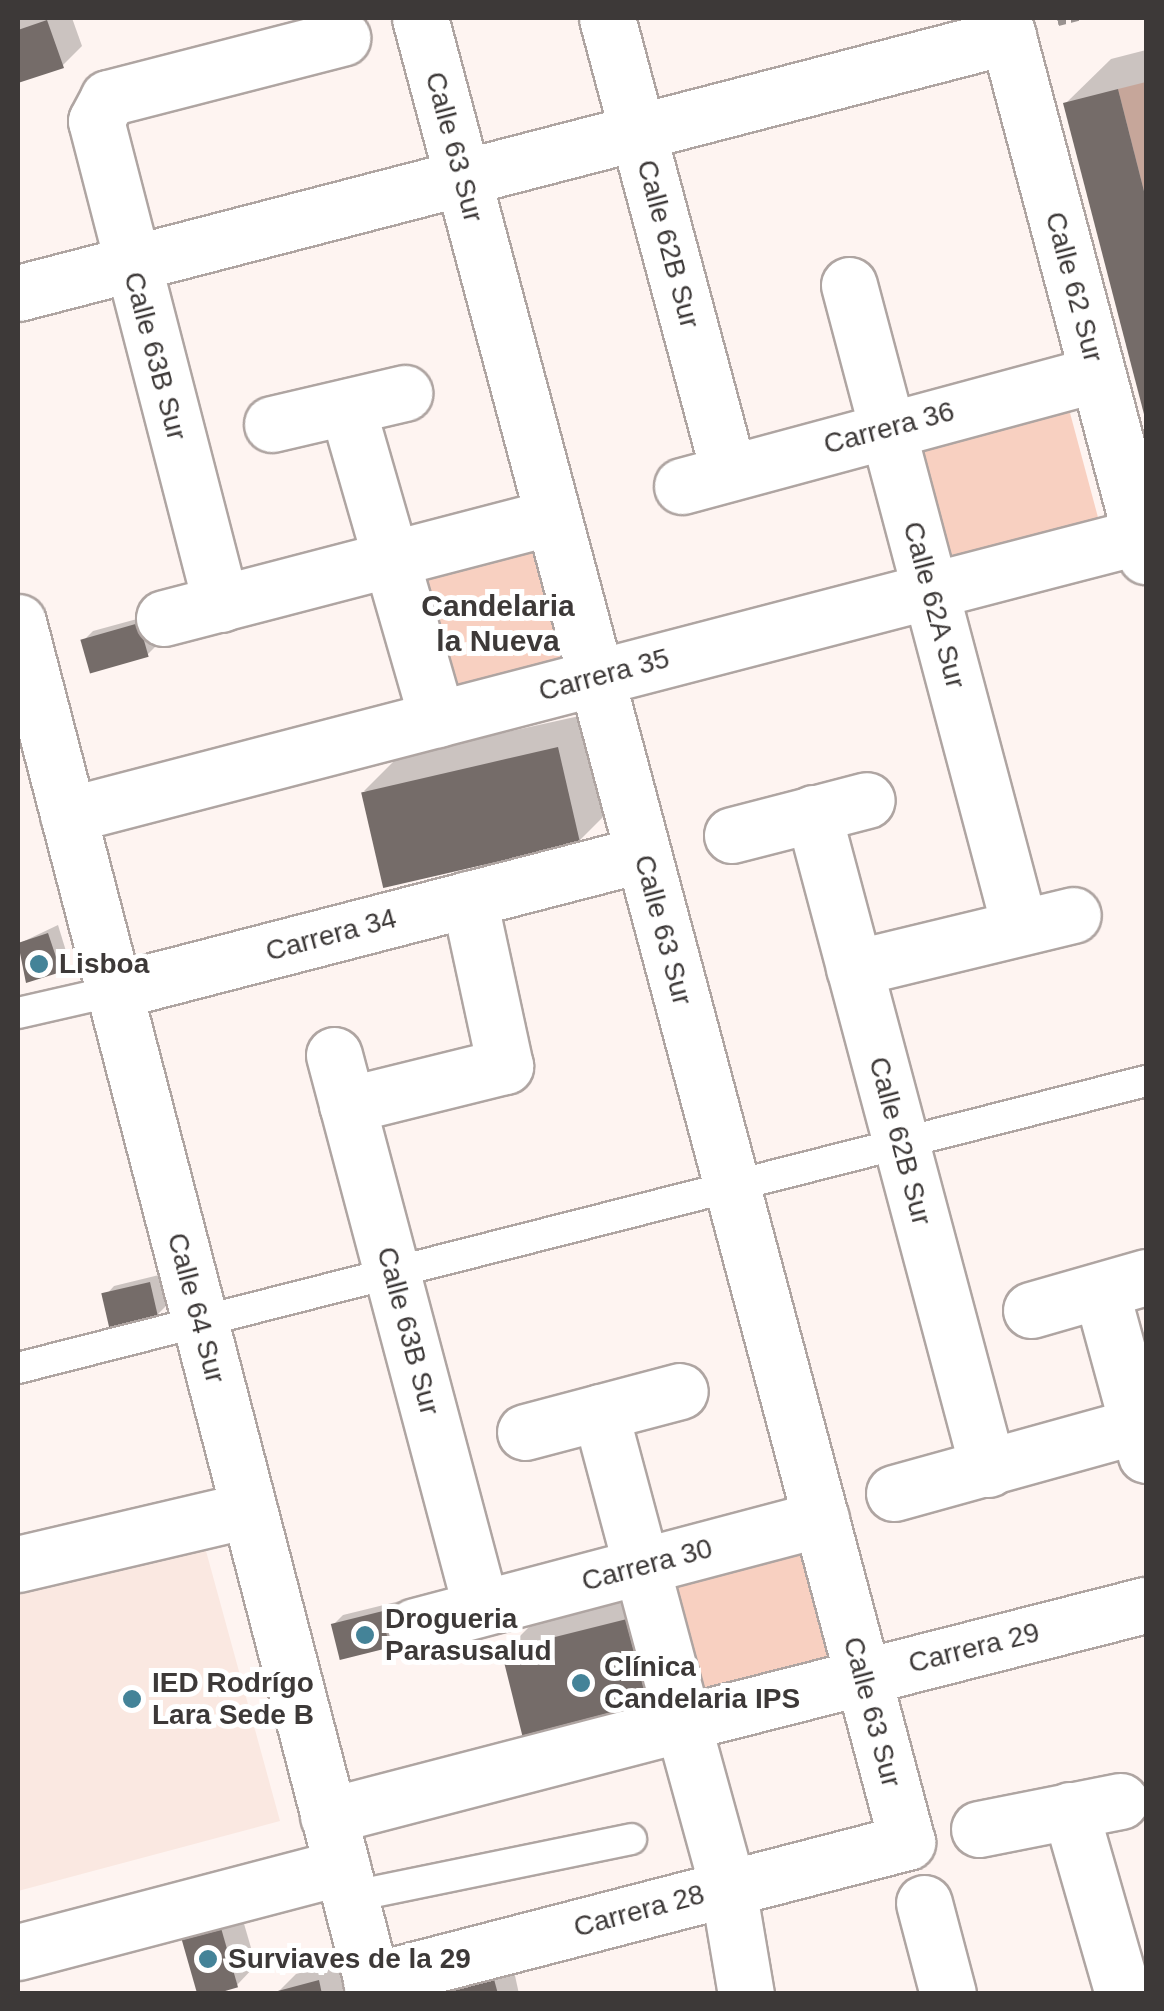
<!DOCTYPE html>
<meta charset="utf-8">
<style>
body{margin:0}
#map{position:relative;width:1164px;height:2011px;overflow:hidden;background:#fef4f1;font-family:Arial,sans-serif}
div>[style]{position:absolute}
.built>*{inset:0;background:#fae8e1}
.green>*{inset:0;background:#f8d0c1;transform-origin:0 0}
.shadow>*{inset:0;background:#0003}
.building>*{inset:0;background:#756c69;transform-origin:0 0}
.path>*{height:6px;margin-top:-3px;transform-origin:0;background:repeating-linear-gradient(90deg,#999290 0 8px,transparent 0 13px)}
.roads{filter:drop-shadow(2px 0 #afa5a2) drop-shadow(-2px 0 #afa5a2) drop-shadow(0 2px #afa5a2) drop-shadow(0 -2px #afa5a2)}
.lane>*{height:30px;margin:-15px;padding:0 15px;transform-origin:15px;border-radius:15px;background:#fff}
.street>*{height:55px;margin:-27.5px;padding:0 27.5px;transform-origin:27.5px;border-radius:27.5px;background:#fff}
.secondary>*{height:55px;margin:-27.5px;padding:0 27.5px;transform-origin:27.5px;border-radius:27.5px;background:#fff}
.dots>*{width:28px;height:28px;translate:-50% -50%;box-sizing:border-box;border:5px solid #fff;border-radius:50%}
span{translate:-50% -50%;white-space:nowrap;text-align:center;line-height:1.15;-webkit-text-stroke:10px #fff;paint-order:stroke}
.street-label{font-size:28px;color:#3d3938}
.poi-label{font-size:28px;color:#3d3938;font-weight:700}
.left{translate:0 -50%;text-align:left}
.neighbourhood-label{font-size:30px;color:#3d3938;font-weight:700}
.frame{position:absolute;inset:0;border:20px solid #3d3938;pointer-events:none}
</style>
<div id="map">
<div class="built">
<i style="clip-path:polygon(200px 1529px,280px 1821px,18px 1891px,18px 1577px)"></i>
</div>
<div class="green">
<i style="clip-path:polygon(1146px 82px,1146px 199px,1118px 89px)"></i>
<i style="left:1062px;top:383px;width:168px;height:181px;rotate:75deg"></i>
<i style="left:553px;top:517px;width:166px;height:164px;rotate:75deg"></i>
<i style="left:821px;top:1519px;width:162px;height:185px;rotate:75deg"></i>
</div>
<div class="shadow">
<i style="clip-path:polygon(72px 18px,82px 46px,62px 66px,18px 80px,18px 19px)"></i>
<i style="clip-path:polygon(1146px 50px,1146px 413px,1066px 103px,1111px 59px)"></i>
<i style="clip-path:polygon(148px 616px,157px 645px,148px 654px,83px 641px,93px 631px)"></i>
<i style="clip-path:polygon(593px 713px,614px 806px,579px 841px,364px 791px,399px 756px)"></i>
<i style="clip-path:polygon(58px 925px,69px 961px,28px 980px,18px 944px)"></i>
<i style="clip-path:polygon(159px 1275px,166px 1306px,157px 1315px,105px 1296px,114px 1286px)"></i>
<i style="clip-path:polygon(663px 1591px,687px 1684px,504px 1652px,532px 1624px)"></i>
<i style="clip-path:polygon(400px 1601px,408px 1634px,333px 1625px,343px 1615px)"></i>
<i style="clip-path:polygon(238px 1903px,256px 1965px,237px 1985px,199px 1994px,182px 1933px)"></i>
<i style="clip-path:polygon(507px 1939px,519px 1994px,431px 1994px)"></i>
<i style="clip-path:polygon(338px 1963px,346px 1994px,276px 1994px,296px 1974px)"></i>
</div>
<div class="building">
<i style="clip-path:polygon(47px 20px,64px 68px,18px 83px,18px 30px)"></i>
<i style="clip-path:polygon(1118px 89px,1146px 199px,1145px 418px,1063px 103px)"></i>
<i style="left:139px;top:623px;width:35px;height:61px;rotate:74deg"></i>
<i style="left:558px;top:747px;width:98px;height:202px;rotate:77deg"></i>
<i style="clip-path:polygon(48px 933px,61px 972px,26px 983px,18px 943px)"></i>
<i style="left:150px;top:1282px;width:36px;height:50px;rotate:77deg"></i>
<i style="left:391px;top:1609px;width:37px;height:62px;rotate:76deg"></i>
<i style="left:635px;top:1617px;width:100px;height:138px;rotate:76deg"></i>
<i style="left:219px;top:1921px;width:69px;height:41px;rotate:74deg"></i>
<i style="clip-path:polygon(488px 1957px,498px 1994px,429px 1994px)"></i>
<i style="clip-path:polygon(319px 1980px,322px 1994px,275px 1994px,274px 1992px)"></i>
</div>
<div class="path">
<i style="left:1058px;top:23px;width:21px;rotate:-14deg"></i>
</div>
<div class="roads">
<div class="lane">
<i style="left:18px;top:1013px;width:98px;rotate:-12.9deg"></i>
<i style="left:18px;top:1368px;width:1164px;rotate:-14.28deg"></i>
<i style="left:349px;top:1897px;width:288px;rotate:-11.6deg"></i>
</div>
<div class="street">
<i style="left:607px;top:18px;width:468px;rotate:75deg"></i>
<i style="left:1003px;top:18px;width:557px;rotate:75.11deg"></i>
<i style="left:849px;top:285px;width:662px;rotate:75.12deg"></i>
<i style="left:18px;top:293px;width:1023px;rotate:-14.55deg"></i>
<i style="left:347px;top:407px;width:325px;rotate:73.9deg"></i>
<i style="left:272px;top:424px;width:136px;rotate:-13.2deg"></i>
<i style="left:682px;top:486px;width:430px;rotate:-15.1deg"></i>
<i style="left:221px;top:604px;width:499px;rotate:-104.5deg"></i>
<i style="left:96px;top:121px;width:26px;rotate:-62deg"></i>
<i style="left:108px;top:98px;width:242px;rotate:-14.4deg"></i>
<i style="left:164px;top:618px;width:402px;rotate:-14.6deg"></i>
<i style="left:813px;top:813px;width:679px;rotate:75.06deg"></i>
<i style="left:68px;top:815px;width:1109px;rotate:-14.58deg"></i>
<i style="left:732px;top:835px;width:139px;rotate:-14.5deg"></i>
<i style="left:854px;top:968px;width:225px;rotate:-13.6deg"></i>
<i style="left:114px;top:991px;width:546px;rotate:-14.52deg"></i>
<i style="left:334px;top:1055px;width:572px;rotate:75.11deg"></i>
<i style="left:347px;top:1105px;width:163px;rotate:-13.9deg"></i>
<i style="left:505px;top:1066px;width:171px;rotate:-102.2deg"></i>
<i style="left:1101px;top:1291px;width:170px;rotate:74.7deg"></i>
<i style="left:1031px;top:1310px;width:120px;rotate:-16deg"></i>
<i style="left:600px;top:1412px;width:318px;rotate:75deg"></i>
<i style="left:525px;top:1432px;width:160px;rotate:-14.8deg"></i>
<i style="left:894px;top:1493px;width:262px;rotate:-15.5deg"></i>
<i style="left:18px;top:1564px;width:237px;rotate:-13.2deg"></i>
<i style="left:415px;top:1626px;width:420px;rotate:-14.8deg"></i>
<i style="left:686px;top:1722px;width:475px;rotate:-14.3deg"></i>
<i style="left:683px;top:1725px;width:169px;rotate:74.6deg"></i>
<i style="left:728px;top:1888px;width:108px;rotate:80.4deg"></i>
<i style="left:1070px;top:1810px;width:191px;rotate:73.9deg"></i>
<i style="left:328px;top:1816px;width:364px;rotate:-14.6deg"></i>
<i style="left:979px;top:1829px;width:144px;rotate:-11.2deg"></i>
<i style="left:924px;top:1903px;width:94px;rotate:75.2deg"></i>
<i style="left:18px;top:1952px;width:335px;rotate:-14.7deg"></i>
<i style="left:371px;top:1981px;width:554px;rotate:-14.54deg"></i>
<i style="left:907px;top:1842px;width:1888px;rotate:-104.95deg"></i>
</div>
<div class="secondary">
<i style="left:18px;top:622px;width:1418px;rotate:75.41deg"></i>
</div>
</div>
<div class="dots">
<i style="left:39px;top:964px;background:#448398"></i>
<i style="left:365px;top:1635px;background:#448398"></i>
<i style="left:581px;top:1683px;background:#448398"></i>
<i style="left:132px;top:1699px;background:#448398"></i>
<i style="left:208px;top:1959px;background:#448398"></i>
</div>
<div class="street-label">
<span style="left:454px;top:147px;rotate:75deg">Calle 63 Sur</span>
<span style="left:668px;top:244px;rotate:75deg">Calle 62B Sur</span>
<span style="left:1074px;top:287px;rotate:75deg">Calle 62 Sur</span>
<span style="left:155px;top:356px;rotate:75deg">Calle 63B Sur</span>
<span style="left:889px;top:428px;rotate:-15deg">Carrera 36</span>
<span style="left:934px;top:605px;rotate:75deg">Calle 62A Sur</span>
<span style="left:604px;top:675px;rotate:-15deg">Carrera 35</span>
<span style="left:663px;top:930px;rotate:75deg">Calle 63 Sur</span>
<span style="left:331px;top:935px;rotate:-15deg">Carrera 34</span>
<span style="left:900px;top:1141px;rotate:75deg">Calle 62B Sur</span>
<span style="left:196px;top:1308px;rotate:75deg">Calle 64 Sur</span>
<span style="left:408px;top:1331px;rotate:75deg">Calle 63B Sur</span>
<span style="left:647px;top:1565px;rotate:-15deg">Carrera 30</span>
<span style="left:974px;top:1648px;rotate:-14deg">Carrera 29</span>
<span style="left:872px;top:1712px;rotate:75deg">Calle 63 Sur</span>
<span style="left:639px;top:1911px;rotate:-15deg">Carrera 28</span>
</div>
<div class="poi-label">
<span class="left" style="left:59px;top:964px">Lisboa</span>
<span class="left" style="left:385px;top:1635px">Drogueria<br>Parasusalud</span>
<span class="left" style="left:604px;top:1683px">Clínica<br>Candelaria IPS</span>
<span class="left" style="left:152px;top:1699px">IED Rodrígo<br>Lara Sede B</span>
<span class="left" style="left:228px;top:1959px">Surviaves de la 29</span>
</div>
<div class="neighbourhood-label">
<span style="left:498px;top:623px">Candelaria<br>la Nueva</span>
</div>
<div class="frame"></div>
</div>
